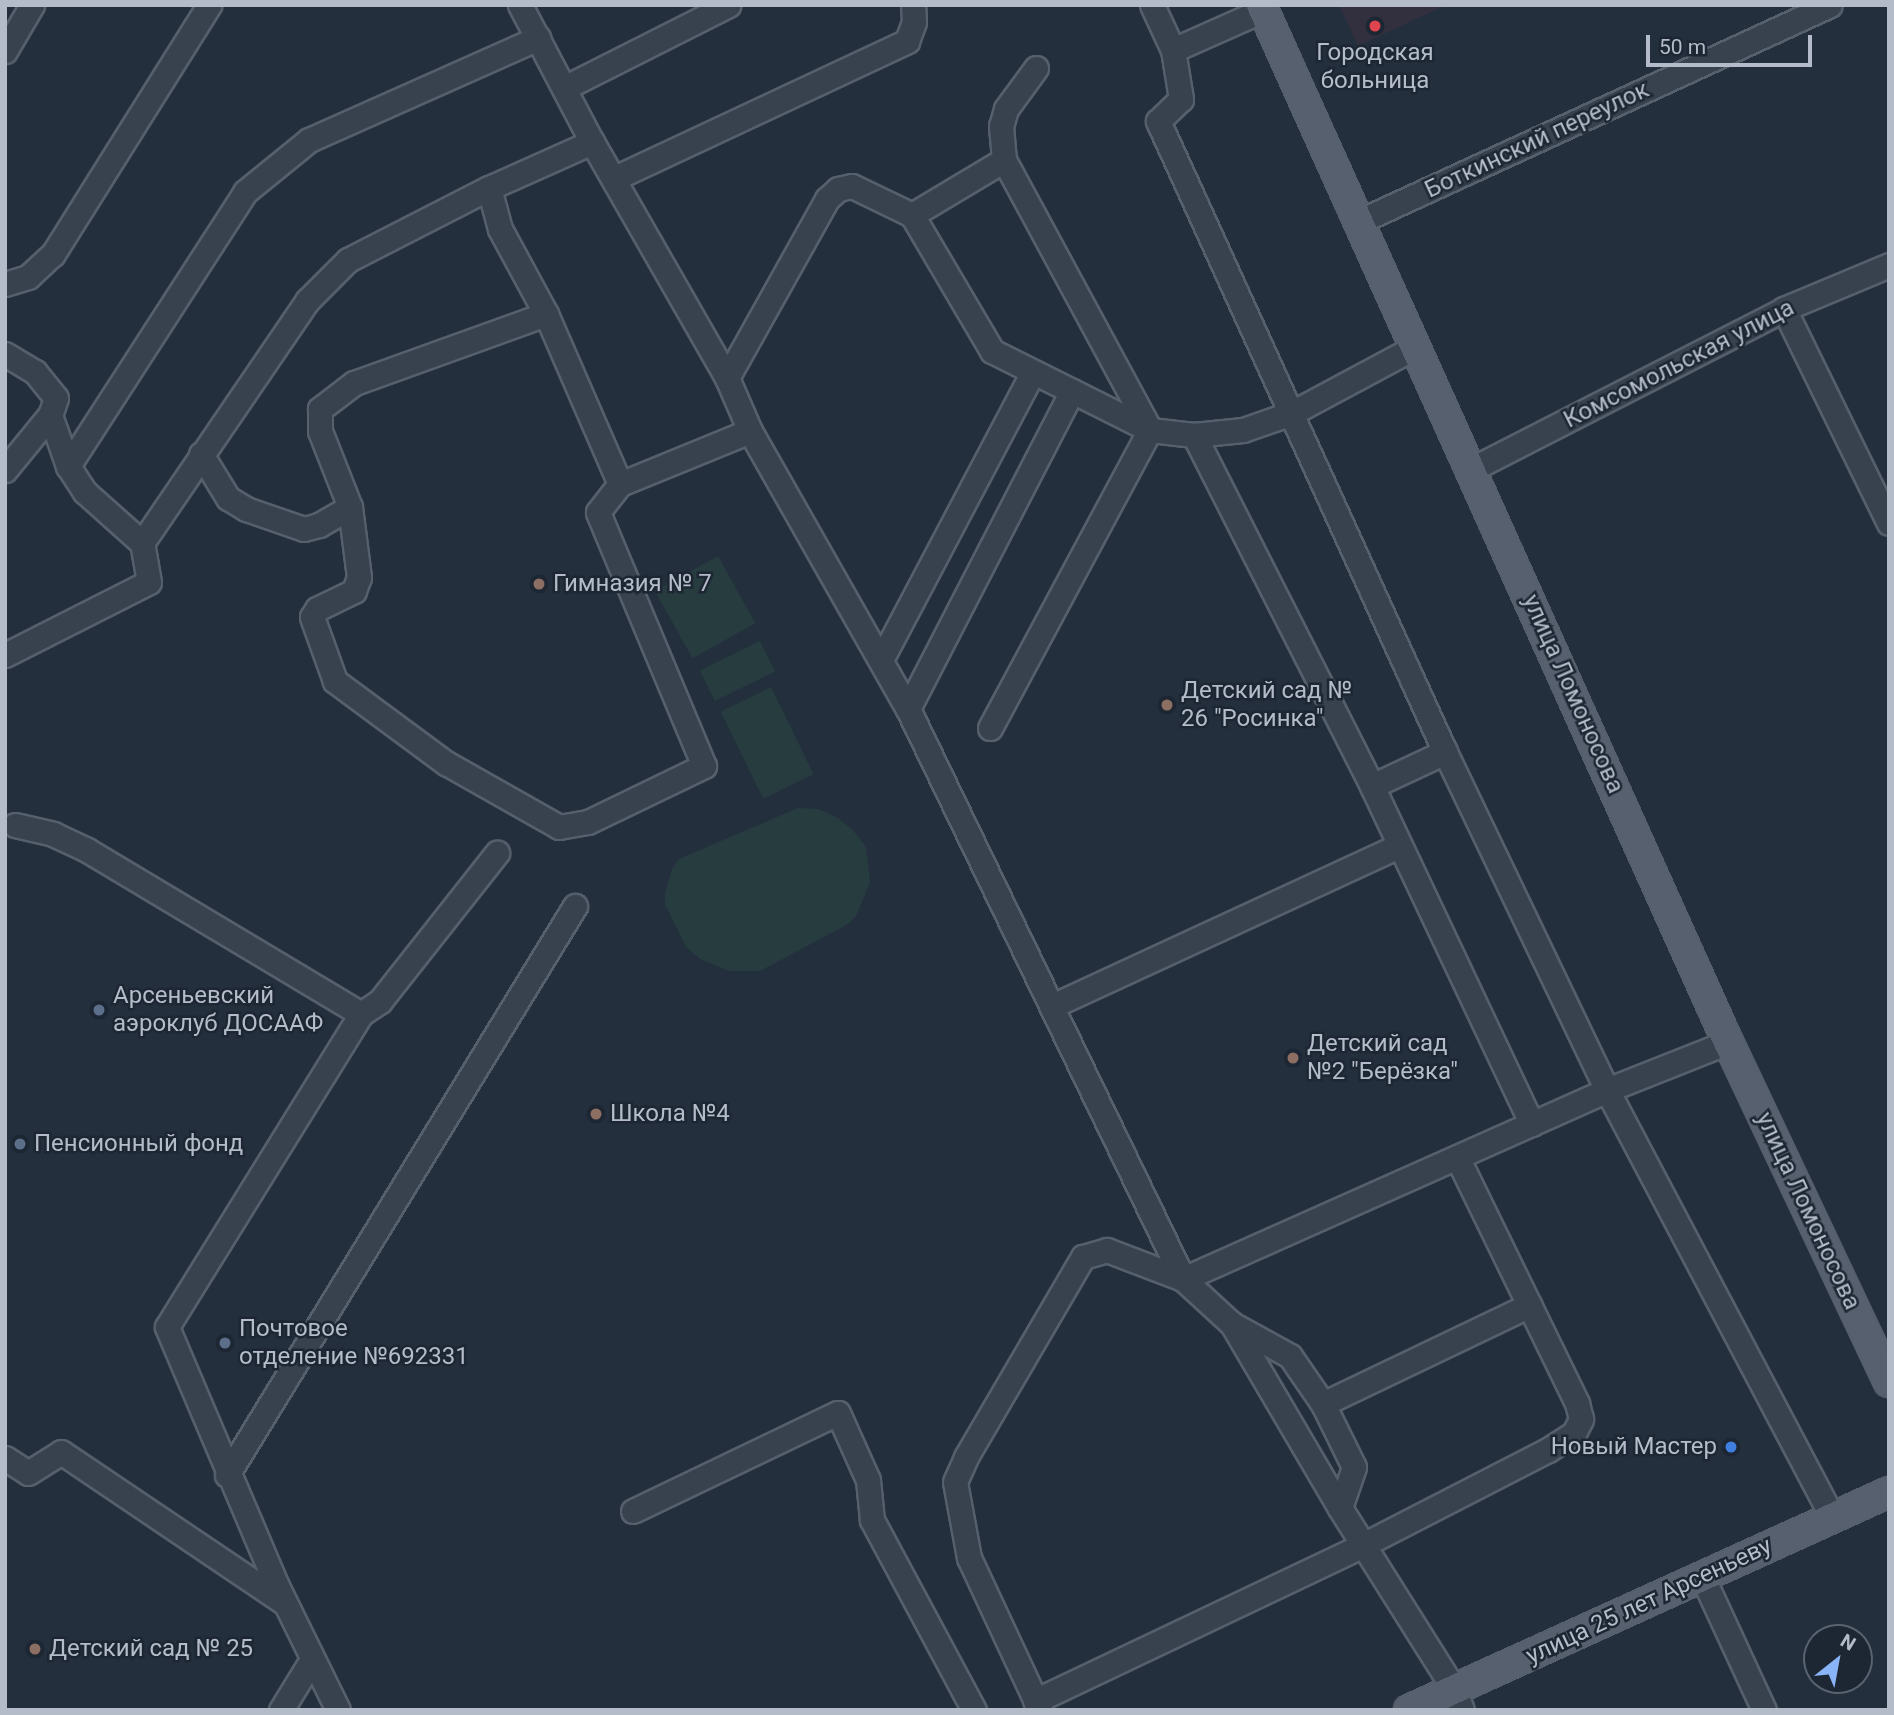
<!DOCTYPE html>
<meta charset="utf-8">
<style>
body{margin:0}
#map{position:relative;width:1894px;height:1715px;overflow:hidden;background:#242f3e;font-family:Roboto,sans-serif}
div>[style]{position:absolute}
.medical>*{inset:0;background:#32303f}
.green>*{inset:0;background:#263c3f;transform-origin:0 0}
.roads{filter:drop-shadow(2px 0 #565f6c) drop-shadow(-2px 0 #565f6c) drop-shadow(0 2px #565f6c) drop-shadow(0 -2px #565f6c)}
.minor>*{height:23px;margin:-11.5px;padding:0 11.5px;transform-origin:11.5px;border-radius:11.5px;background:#38414e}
.major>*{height:28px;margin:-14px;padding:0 14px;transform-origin:14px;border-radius:14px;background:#56606e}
.dots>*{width:19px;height:19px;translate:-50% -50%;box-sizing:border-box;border:4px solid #1d2633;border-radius:50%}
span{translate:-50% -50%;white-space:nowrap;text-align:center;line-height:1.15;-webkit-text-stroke:5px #1d2633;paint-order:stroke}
.poi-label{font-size:24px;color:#b4bcc9}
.left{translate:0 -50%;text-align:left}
.right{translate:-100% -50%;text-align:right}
.street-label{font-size:24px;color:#b4bcc9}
.frame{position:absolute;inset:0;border:7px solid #b4bcc9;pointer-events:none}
.north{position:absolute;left:1803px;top:1624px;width:70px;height:70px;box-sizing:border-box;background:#1d2633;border:2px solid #59626f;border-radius:50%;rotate:31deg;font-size:19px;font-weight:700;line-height:28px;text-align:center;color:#b4bcc9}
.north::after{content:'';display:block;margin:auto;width:24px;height:32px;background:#8ab4f8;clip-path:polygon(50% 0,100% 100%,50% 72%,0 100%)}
.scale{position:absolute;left:1646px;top:35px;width:166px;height:32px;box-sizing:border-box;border:4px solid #b4bcc9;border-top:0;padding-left:9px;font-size:21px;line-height:24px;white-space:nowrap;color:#b4bcc9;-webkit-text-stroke:5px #1d2633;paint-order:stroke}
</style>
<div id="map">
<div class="medical">
<i style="clip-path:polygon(1339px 5px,1446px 5px,1358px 46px)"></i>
</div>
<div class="green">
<i style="left:718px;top:556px;width:77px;height:72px;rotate:61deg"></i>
<i style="left:760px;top:641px;width:34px;height:67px;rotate:64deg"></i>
<i style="left:771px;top:687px;width:97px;height:56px;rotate:64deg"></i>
<i style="clip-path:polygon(798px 808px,818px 809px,838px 818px,853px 830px,866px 847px,870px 882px,857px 914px,850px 923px,760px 971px,729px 971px,700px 959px,686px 947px,665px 904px,665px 892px,672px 869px,679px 859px)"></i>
</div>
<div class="roads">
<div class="minor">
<i style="left:520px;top:5px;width:155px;rotate:62.3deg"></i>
<i style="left:592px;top:142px;width:272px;rotate:60.2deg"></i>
<i style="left:727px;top:378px;width:58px;rotate:66.5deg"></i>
<i style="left:750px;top:431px;width:320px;rotate:60.4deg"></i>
<i style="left:908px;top:709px;width:633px;rotate:64.24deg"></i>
<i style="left:1183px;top:1279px;width:67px;rotate:42.6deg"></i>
<i style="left:1232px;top:1324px;width:213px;rotate:59.6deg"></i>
<i style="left:1340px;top:1508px;width:214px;rotate:57.8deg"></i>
<i style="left:1454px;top:1689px;width:22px;rotate:69deg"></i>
<i style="left:1152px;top:5px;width:50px;rotate:65deg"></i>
<i style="left:1173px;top:50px;width:50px;rotate:80.7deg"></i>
<i style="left:1181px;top:99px;width:32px;rotate:136deg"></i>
<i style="left:1158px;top:121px;width:693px;rotate:65.54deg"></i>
<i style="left:1445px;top:752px;width:375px;rotate:64.4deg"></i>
<i style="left:1607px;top:1090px;width:483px;rotate:62.2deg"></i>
<i style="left:1173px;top:50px;width:98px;rotate:-24deg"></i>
<i style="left:5px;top:51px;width:53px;rotate:-59.6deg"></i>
<i style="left:1036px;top:68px;width:51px;rotate:126.2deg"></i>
<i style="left:1006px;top:109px;width:18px;rotate:106deg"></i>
<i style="left:1001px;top:126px;width:34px;rotate:85deg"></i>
<i style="left:1004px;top:160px;width:307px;rotate:61.6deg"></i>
<i style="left:1150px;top:430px;width:44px;rotate:6.5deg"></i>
<i style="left:1194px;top:435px;width:49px;rotate:-5.8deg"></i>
<i style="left:1243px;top:430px;width:52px;rotate:-19.1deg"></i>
<i style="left:1292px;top:413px;width:140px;rotate:-28.2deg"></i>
<i style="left:566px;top:87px;width:182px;rotate:-26.8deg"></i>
<i style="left:615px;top:178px;width:323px;rotate:-25.1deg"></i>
<i style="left:907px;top:41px;width:20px;rotate:-70deg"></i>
<i style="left:914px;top:22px;width:17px;rotate:-93deg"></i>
<i style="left:489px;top:188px;width:42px;rotate:75deg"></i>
<i style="left:500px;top:229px;width:97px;rotate:61.6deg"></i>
<i style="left:546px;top:314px;width:185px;rotate:66.5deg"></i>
<i style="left:912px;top:215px;width:107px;rotate:-30.9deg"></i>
<i style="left:1358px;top:222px;width:519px;rotate:-24.69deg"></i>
<i style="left:5px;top:284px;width:24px;rotate:-17deg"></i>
<i style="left:28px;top:277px;width:34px;rotate:-43deg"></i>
<i style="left:53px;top:254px;width:294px;rotate:-57.9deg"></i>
<i style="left:1784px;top:309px;width:238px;rotate:63.9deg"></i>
<i style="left:546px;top:314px;width:204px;rotate:160.2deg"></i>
<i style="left:354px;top:383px;width:43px;rotate:142.6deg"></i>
<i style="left:320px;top:409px;width:22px;rotate:90deg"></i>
<i style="left:320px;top:431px;width:82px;rotate:68.5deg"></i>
<i style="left:350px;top:507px;width:71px;rotate:82.7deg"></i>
<i style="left:359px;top:577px;width:15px;rotate:110deg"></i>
<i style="left:354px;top:591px;width:41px;rotate:154.1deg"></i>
<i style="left:317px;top:609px;width:9px;rotate:122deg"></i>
<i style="left:312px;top:617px;width:68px;rotate:70.2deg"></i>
<i style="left:335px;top:681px;width:138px;rotate:36.5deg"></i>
<i style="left:446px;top:763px;width:130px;rotate:29.5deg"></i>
<i style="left:559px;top:827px;width:29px;rotate:-10deg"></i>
<i style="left:588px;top:822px;width:129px;rotate:-25.8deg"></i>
<i style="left:704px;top:766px;width:275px;rotate:-112.7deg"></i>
<i style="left:598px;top:512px;width:36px;rotate:-52deg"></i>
<i style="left:620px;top:484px;width:140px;rotate:-22.2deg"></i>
<i style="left:5px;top:354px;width:35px;rotate:31deg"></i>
<i style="left:35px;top:372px;width:33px;rotate:51deg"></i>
<i style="left:56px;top:398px;width:18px;rotate:109deg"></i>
<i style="left:50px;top:415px;width:54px;rotate:70.6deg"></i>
<i style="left:68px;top:466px;width:31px;rotate:57deg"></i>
<i style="left:85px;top:492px;width:76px;rotate:41.8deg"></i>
<i style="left:727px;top:378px;width:205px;rotate:-60.8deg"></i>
<i style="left:827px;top:199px;width:15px;rotate:-42deg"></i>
<i style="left:838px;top:189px;width:14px;rotate:-12deg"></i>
<i style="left:852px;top:186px;width:67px;rotate:25.8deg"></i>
<i style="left:912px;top:215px;width:158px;rotate:59.5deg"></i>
<i style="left:992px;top:351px;width:89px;rotate:26.6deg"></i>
<i style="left:1072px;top:391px;width:358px;rotate:117.3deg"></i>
<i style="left:1194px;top:435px;width:394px;rotate:63.1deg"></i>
<i style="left:1372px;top:786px;width:374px;rotate:64.7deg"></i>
<i style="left:201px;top:454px;width:52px;rotate:58.5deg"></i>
<i style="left:228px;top:498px;width:21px;rotate:31deg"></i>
<i style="left:246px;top:509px;width:61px;rotate:19deg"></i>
<i style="left:304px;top:529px;width:16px;rotate:-15deg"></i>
<i style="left:319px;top:525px;width:36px;rotate:-30deg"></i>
<i style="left:68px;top:466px;width:326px;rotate:-57.1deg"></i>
<i style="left:245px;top:192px;width:82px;rotate:-39.1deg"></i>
<i style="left:309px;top:140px;width:251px;rotate:-24deg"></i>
<i style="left:1472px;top:469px;width:351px;rotate:-27.1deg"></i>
<i style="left:1784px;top:309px;width:114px;rotate:-22.7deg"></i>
<i style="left:5px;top:470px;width:71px;rotate:-50.7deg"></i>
<i style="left:5px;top:655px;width:161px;rotate:-26.9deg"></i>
<i style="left:149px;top:582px;width:40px;rotate:-100deg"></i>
<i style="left:142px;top:543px;width:293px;rotate:-55.7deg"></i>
<i style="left:307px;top:301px;width:58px;rotate:-45deg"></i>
<i style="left:348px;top:260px;width:158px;rotate:-27.1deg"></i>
<i style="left:489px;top:188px;width:113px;rotate:-24.1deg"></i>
<i style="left:881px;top:660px;width:323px;rotate:-62.2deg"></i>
<i style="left:990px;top:728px;width:338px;rotate:-61.8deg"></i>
<i style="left:1150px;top:430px;width:87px;rotate:-153.4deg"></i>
<i style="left:1372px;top:786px;width:81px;rotate:-25deg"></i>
<i style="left:15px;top:825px;width:39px;rotate:13deg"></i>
<i style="left:53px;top:834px;width:38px;rotate:25deg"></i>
<i style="left:87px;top:850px;width:319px;rotate:30.9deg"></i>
<i style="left:361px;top:1014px;width:368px;rotate:121.8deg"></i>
<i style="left:167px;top:1327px;width:281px;rotate:67deg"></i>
<i style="left:277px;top:1586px;width:138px;rotate:63.8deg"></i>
<i style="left:1052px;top:1006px;width:382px;rotate:-24.8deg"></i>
<i style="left:361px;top:1014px;width:23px;rotate:-34deg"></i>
<i style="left:380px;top:1001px;width:189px;rotate:-51.7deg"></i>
<i style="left:1232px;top:1324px;width:66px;rotate:28.9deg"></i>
<i style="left:1290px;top:1356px;width:58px;rotate:55.5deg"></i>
<i style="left:1323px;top:1404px;width:70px;rotate:63.8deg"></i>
<i style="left:1354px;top:1467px;width:43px;rotate:108.9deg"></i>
<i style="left:1323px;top:1404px;width:229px;rotate:-25.6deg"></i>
<i style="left:5px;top:1458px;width:27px;rotate:33deg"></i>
<i style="left:28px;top:1473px;width:39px;rotate:-32deg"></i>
<i style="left:61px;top:1452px;width:268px;rotate:34deg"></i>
<i style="left:227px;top:1475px;width:667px;rotate:-58.55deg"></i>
<i style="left:633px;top:1511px;width:227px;rotate:-25.6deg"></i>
<i style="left:838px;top:1413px;width:73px;rotate:65.9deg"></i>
<i style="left:868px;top:1480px;width:40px;rotate:84.3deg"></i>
<i style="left:872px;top:1520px;width:216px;rotate:61.8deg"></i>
<i style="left:1702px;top:1576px;width:148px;rotate:65.2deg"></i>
<i style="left:1035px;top:1701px;width:365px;rotate:-25.4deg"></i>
<i style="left:1365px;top:1544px;width:206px;rotate:-27.2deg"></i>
<i style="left:1548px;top:1450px;width:31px;rotate:-33deg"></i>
<i style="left:1574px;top:1433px;width:16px;rotate:-63deg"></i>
<i style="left:1581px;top:1419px;width:16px;rotate:-104deg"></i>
<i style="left:1577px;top:1403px;width:271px;rotate:-116deg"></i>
<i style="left:281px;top:1710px;width:57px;rotate:-58.5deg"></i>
<i style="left:1040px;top:1710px;width:168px;rotate:-115deg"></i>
<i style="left:969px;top:1558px;width:77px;rotate:-100.4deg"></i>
<i style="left:955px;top:1482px;width:27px;rotate:-66deg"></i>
<i style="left:966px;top:1457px;width:232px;rotate:-59.7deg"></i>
<i style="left:1083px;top:1257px;width:25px;rotate:-16deg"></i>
<i style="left:1107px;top:1250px;width:81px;rotate:20.9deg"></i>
<i style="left:1183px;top:1279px;width:464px;rotate:-24deg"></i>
<i style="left:1607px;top:1090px;width:130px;rotate:-21.6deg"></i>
</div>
<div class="major">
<i style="left:1261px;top:5px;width:1137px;rotate:65.76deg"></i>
<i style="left:1728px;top:1042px;width:376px;rotate:64.7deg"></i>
<i style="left:1409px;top:1710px;width:527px;rotate:-24.43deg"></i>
</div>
</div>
<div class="dots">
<i style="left:1375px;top:26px;background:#e0444e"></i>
<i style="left:539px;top:584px;background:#8d6e63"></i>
<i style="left:1167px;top:705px;background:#8d6e63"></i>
<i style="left:99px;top:1010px;background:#5c6f8a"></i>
<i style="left:1293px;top:1058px;background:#8d6e63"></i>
<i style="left:596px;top:1114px;background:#8d6e63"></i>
<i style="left:20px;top:1144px;background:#5c6f8a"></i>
<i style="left:225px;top:1343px;background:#5c6f8a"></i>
<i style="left:1731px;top:1447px;background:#3f7fe0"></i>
<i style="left:35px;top:1649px;background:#8d6e63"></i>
</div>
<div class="poi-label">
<span style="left:1375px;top:67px">Городская<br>больница</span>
<span class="left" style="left:553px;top:584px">Гимназия № 7</span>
<span class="left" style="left:1181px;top:705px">Детский сад №<br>26 "Росинка"</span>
<span class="left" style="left:113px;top:1010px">Арсеньевский<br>аэроклуб ДОСААФ</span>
<span class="left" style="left:1307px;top:1058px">Детский сад<br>№2 "Берёзка"</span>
<span class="left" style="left:610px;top:1114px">Школа №4</span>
<span class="left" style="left:34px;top:1144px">Пенсионный фонд</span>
<span class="left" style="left:239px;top:1343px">Почтовое<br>отделение №692331</span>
<span class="right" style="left:1717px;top:1447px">Новый Мастер</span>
<span class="left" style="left:49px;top:1649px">Детский сад № 25</span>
</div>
<div class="street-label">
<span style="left:1537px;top:140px;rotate:-25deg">Боткинский переулок</span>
<span style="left:1679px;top:364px;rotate:-27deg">Комсомольская улица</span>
<span style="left:1573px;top:694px;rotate:66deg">улица Ломоносова</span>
<span style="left:1808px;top:1211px;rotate:65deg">улица Ломоносова</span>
<span style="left:1649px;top:1601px;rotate:-25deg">улица 25 лет Арсеньеву</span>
</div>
<div class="frame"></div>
<div class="north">N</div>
<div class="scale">50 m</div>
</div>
